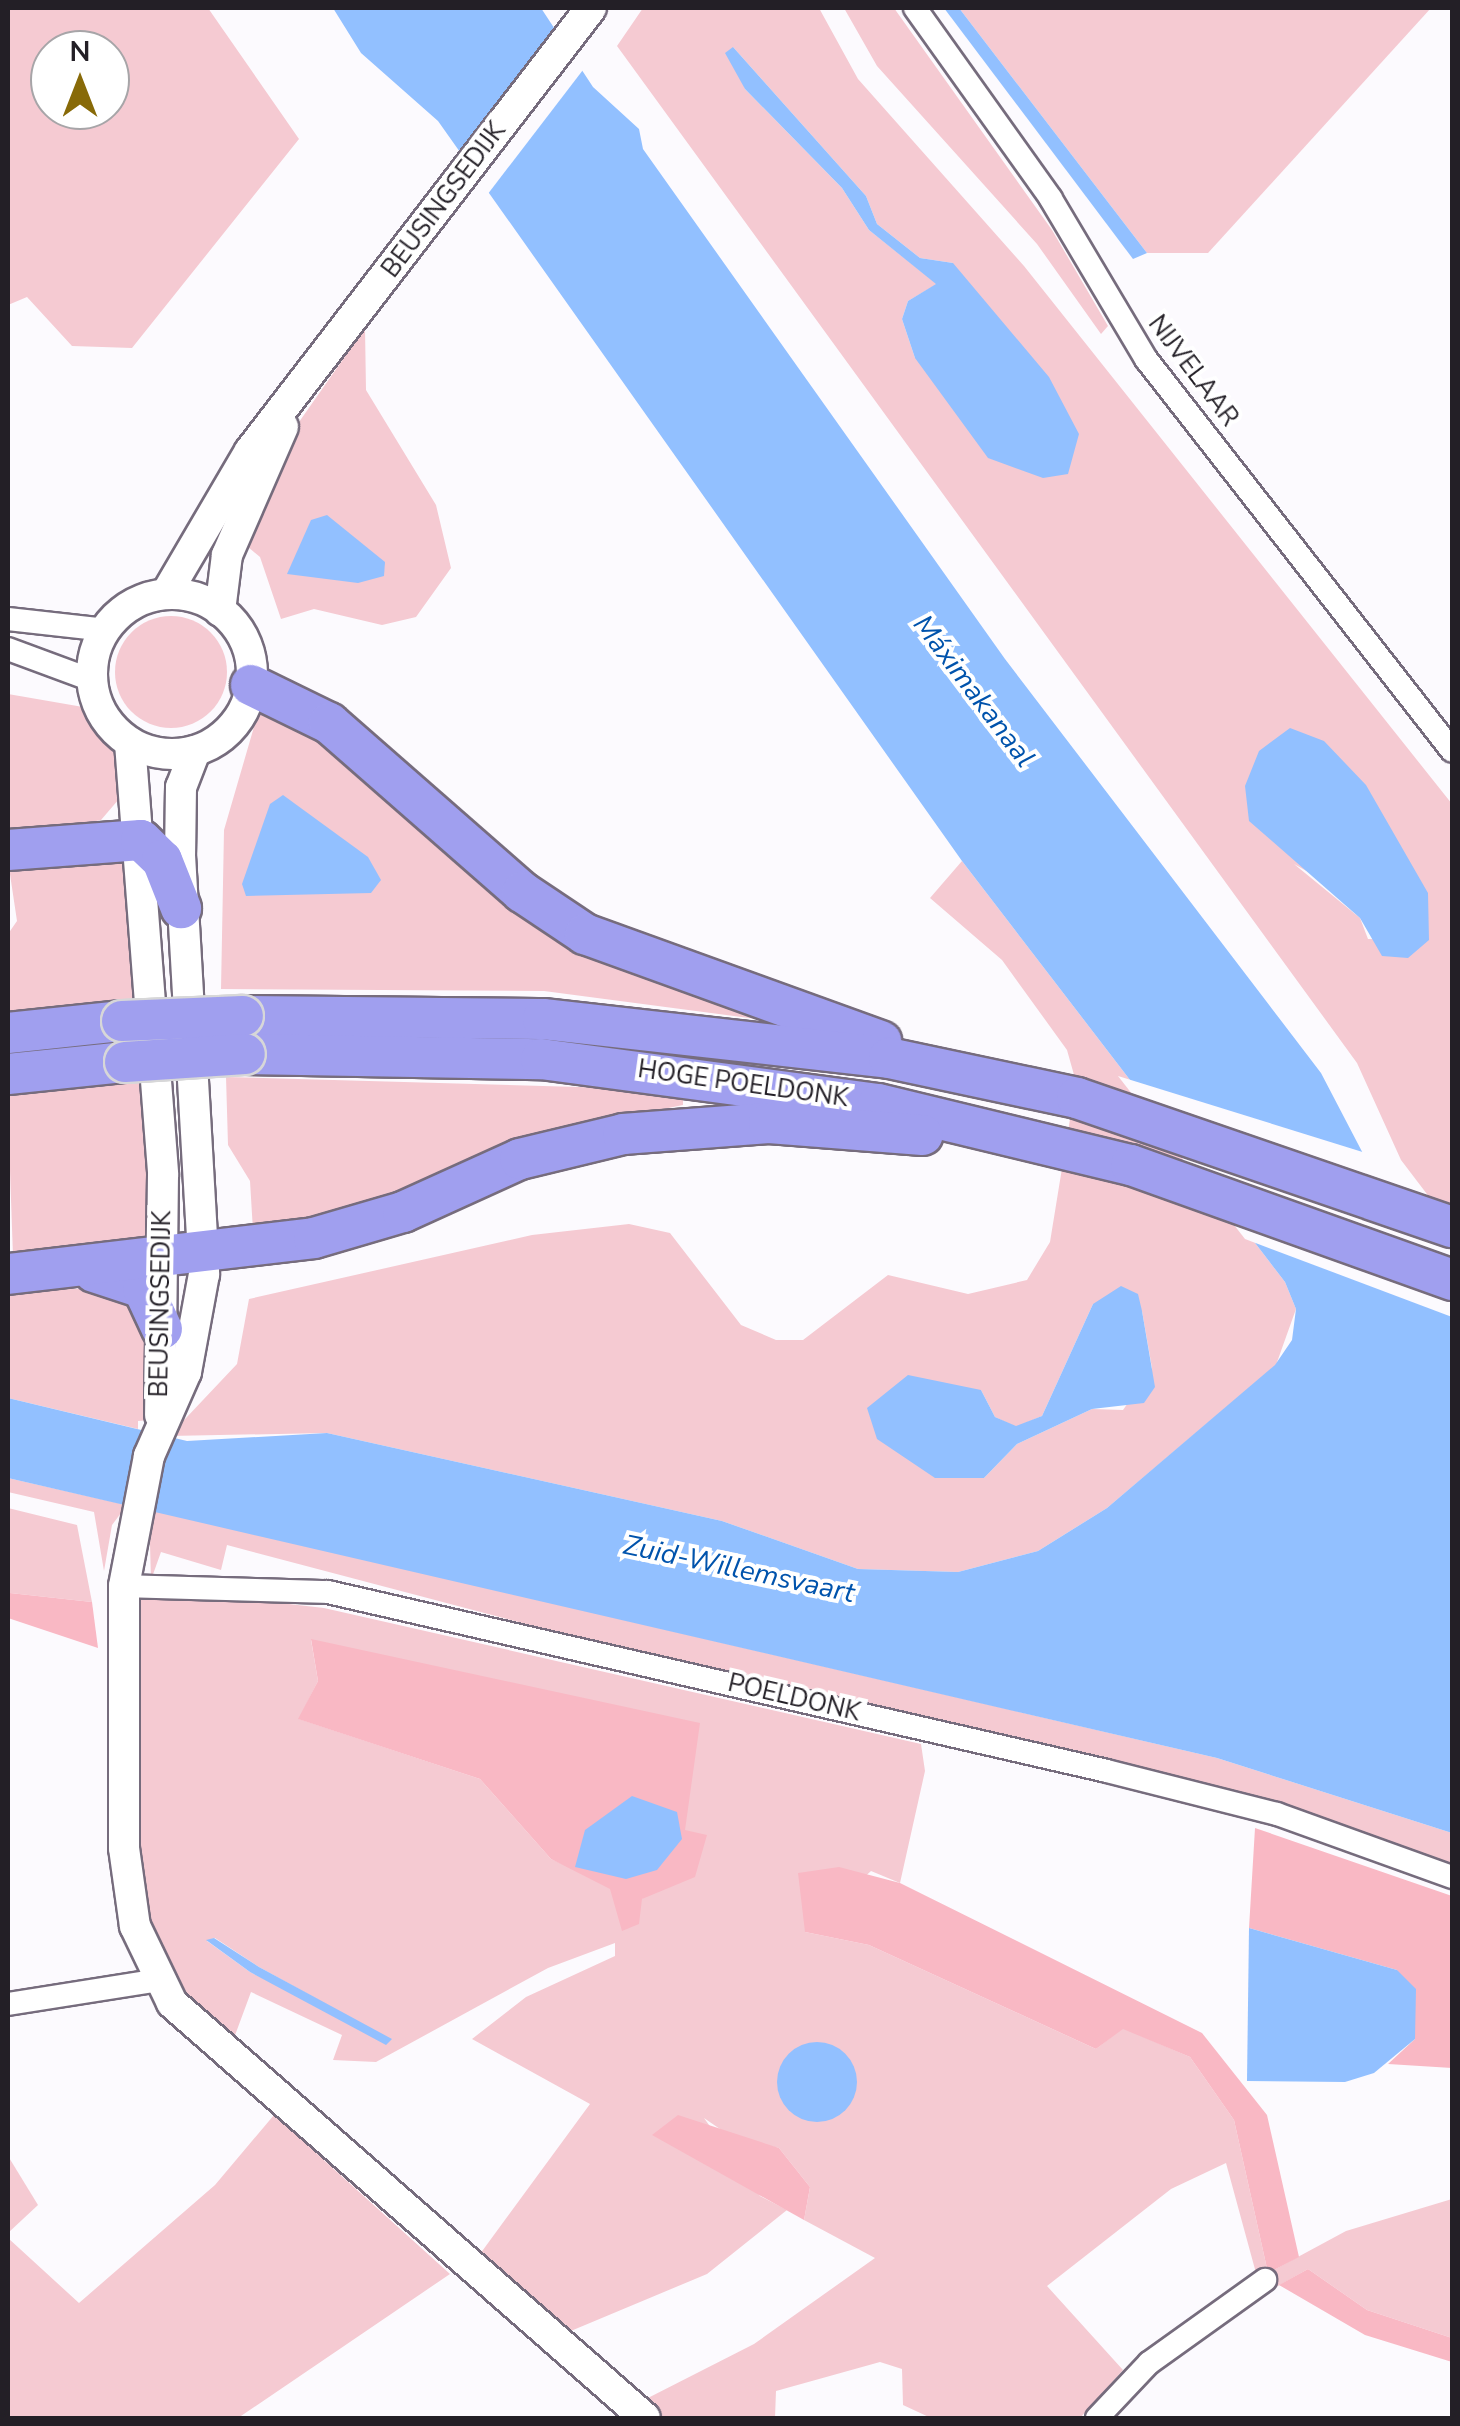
<!DOCTYPE html>
<meta charset="utf-8">
<style>
body{margin:0}
#map{position:relative;width:1460px;height:2426px;overflow:hidden;background:#fcfafe;font-family:"Nunito Sans",sans-serif}
div>[style]{position:absolute}
.green>*{inset:0;background:#f5cad2;transform-origin:0 0}
.round{border-radius:50%}
.forest>*{inset:0;background:#f9b8c4}
.water>*{inset:0;background:#92c0ff}
.pier>*{inset:0;background:#fcfafe}
.roads{filter:drop-shadow(2px 0 #766c7d) drop-shadow(-2px 0 #766c7d) drop-shadow(0 2px #766c7d) drop-shadow(0 -2px #766c7d)}
.street>*{height:22px;margin:-11px;padding:0 11px;transform-origin:11px;border-radius:11px;background:#fff}
.secondary>*{height:30px;margin:-15px;padding:0 15px;transform-origin:15px;border-radius:15px;background:#fff}
.secondary>.ring{margin:-15px;padding:0;box-sizing:content-box;background:none;border:30px solid #fff;border-radius:50%}
.highway>*{height:40px;margin:-20px;padding:0 20px;transform-origin:20px;border-radius:20px;background:#a09fef}
.bridges{filter:drop-shadow(2px 0 #d7d7d8) drop-shadow(-2px 0 #d7d7d8) drop-shadow(0 2px #d7d7d8) drop-shadow(0 -2px #d7d7d8)}
.highway-bridge>*{height:40px;margin:-20px;padding:0 20px;transform-origin:20px;border-radius:20px;background:#a09fef}
span{translate:-50% -50%;white-space:nowrap;text-align:center;line-height:1.15;-webkit-text-stroke:8px #fff;paint-order:stroke}
.street-label{font-size:25px;color:#231f26}
.water-label{font-size:28px;color:#0053ac;font-style:italic}
.frame{position:absolute;inset:0;border:10px solid #231f26;pointer-events:none}
.north{position:absolute;left:30px;top:30px;width:100px;height:100px;box-sizing:border-box;background:#fff;border:2px solid #a7a5a8;border-radius:50%;rotate:0deg;font-size:28px;font-weight:700;line-height:40px;text-align:center;color:#231f26}
.north::after{content:'';display:block;margin:auto;width:35px;height:45px;background:#886a08;clip-path:polygon(50% 0,100% 100%,50% 72%,0 100%)}
</style>
<div id="map">
<div class="green">
<i style="clip-path:polygon(evenodd,8px 8px,208px 8px,299px 139px,132px 348px,72px 346px,27px 297px,8px 305px,8px 8px,50px 50px,110px 50px,110px 110px,50px 110px,50px 50px)"></i>
<i style="clip-path:polygon(evenodd,643px 8px,819px 8px,858px 79px,1024px 266px,1452px 804px,1452px 1227px,1401px 1160px,1357px 1063px,617px 46px,643px 8px,733px 47px,866px 196px,877px 224px,920px 258px,953px 263px,915px 358px,902px 319px,908px 301px,937px 284px,869px 230px,842px 188px,745px 89px,733px 47px,643px 8px,1294px 864px,1429px 940px,1368px 939px,1360px 918px,1294px 864px)"></i>
<i style="clip-path:polygon(844px 8px,894px 8px,1052px 230px,1108px 326px,1101px 334px,1037px 244px,877px 66px)"></i>
<i style="clip-path:polygon(959px 8px,1431px 8px,1208px 253px,1147px 253px)"></i>
<i style="clip-path:polygon(365px 328px,366px 390px,436px 505px,451px 568px,416px 617px,382px 625px,314px 609px,281px 619px,260px 557px,241px 541px,292px 432px)"></i>
<i class="round" style="left:115px;top:616px;width:112px;height:112px"></i>
<i style="clip-path:polygon(8px 694px,83px 707px,122px 754px,119px 799px,101px 820px,8px 839px)"></i>
<i style="clip-path:polygon(263px 696px,302px 714px,513px 897px,787px 1023px,544px 991px,221px 989px,224px 830px)"></i>
<i style="clip-path:polygon(132px 851px,139px 999px,8px 1013px,8px 934px,17px 921px,8px 861px)"></i>
<i style="clip-path:polygon(evenodd,962px 861px,1285px 1282px,1296px 1309px,1276px 1365px,1107px 1508px,1038px 1551px,958px 1572px,858px 1569px,722px 1521px,327px 1433px,169px 1436px,237px 1364px,249px 1299px,532px 1235px,629px 1224px,670px 1233px,741px 1325px,776px 1340px,803px 1340px,888px 1275px,968px 1294px,1027px 1280px,1050px 1242px,1076px 1082px,1067px 1050px,1002px 960px,930px 898px,962px 861px,1093px 1304px,1142px 1311px,1152px 1368px,1123px 1410px,1092px 1409px,1017px 1444px,984px 1478px,981px 1390px,995px 1417px,1016px 1427px,1042px 1416px,1093px 1304px)"></i>
<i style="clip-path:polygon(226px 1077px,683px 1090px,683px 1105px,556px 1131px,313px 1223px,253px 1231px,250px 1181px,228px 1145px)"></i>
<i style="left:147px;top:1082px;width:170px;height:140px;rotate:88deg"></i>
<i style="clip-path:polygon(114px 1287px,151px 1322px,150px 1420px,138px 1421px,138px 1429px,8px 1398px,8px 1292px)"></i>
<i style="clip-path:polygon(8px 1478px,127px 1505px,112px 1525px,104px 1571px,94px 1512px,8px 1492px)"></i>
<i style="clip-path:polygon(8px 1508px,77px 1525px,92px 1602px,10px 1593px,8px 1605px)"></i>
<i style="clip-path:polygon(149px 1509px,1217px 1758px,1452px 1833px,1452px 1869px,227px 1545px,221px 1570px,161px 1552px,151px 1580px)"></i>
<i style="clip-path:polygon(evenodd,228px 1597px,324px 1608px,921px 1744px,925px 1771px,900px 1883px,871px 1871px,805px 1932px,869px 1945px,1096px 2049px,1123px 2028px,1190px 2057px,1234px 2120px,1268px 2273px,1346px 2231px,1452px 2199px,1452px 2338px,1367px 2310px,1308px 2269px,1262px 2295px,1226px 2163px,1171px 2189px,1047px 2286px,1123px 2370px,1080px 2418px,931px 2418px,903px 2405px,902px 2369px,880px 2362px,776px 2391px,775px 2418px,661px 2418px,642px 2401px,754px 2344px,875px 2258px,804px 2220px,810px 2187px,779px 2148px,733px 2138px,704px 2118px,760px 2196px,787px 2210px,707px 2274px,566px 2333px,480px 2254px,590px 2104px,472px 2039px,526px 1997px,615px 1956px,615px 1943px,548px 1968px,376px 2062px,333px 2060px,342px 2035px,251px 1992px,234px 2038px,181px 1991px,149px 1932px,138px 1862px,138px 1600px,228px 1597px,311px 1640px,685px 1831px,642px 1899px,551px 1859px,480px 1779px,299px 1719px,318px 1681px,311px 1640px,228px 1597px,215px 1938px,259px 1967px,391px 2040px,250px 1972px,207px 1941px,215px 1938px)"></i>
<i style="clip-path:polygon(274px 2115px,450px 2274px,238px 2418px,8px 2418px,8px 2238px,79px 2303px,215px 2185px)"></i>
<i style="clip-path:polygon(8px 2156px,38px 2205px,8px 2233px)"></i>
</div>
<div class="forest">
<i style="clip-path:polygon(10px 1593px,92px 1602px,98px 1648px,8px 1618px)"></i>
<i style="clip-path:polygon(311px 1639px,700px 1723px,685px 1830px,707px 1835px,695px 1877px,642px 1899px,639px 1924px,622px 1931px,610px 1889px,551px 1859px,480px 1779px,298px 1719px,318px 1681px)"></i>
<i style="clip-path:polygon(1255px 1828px,1452px 1896px,1452px 2068px,1388px 2064px,1415px 2039px,1397px 1970px,1249px 1928px)"></i>
<i style="clip-path:polygon(839px 1867px,900px 1883px,1202px 2033px,1267px 2115px,1299px 2257px,1268px 2273px,1234px 2120px,1190px 2057px,1123px 2029px,1096px 2049px,869px 1945px,805px 1932px,798px 1873px)"></i>
<i style="clip-path:polygon(678px 2115px,779px 2148px,810px 2187px,804px 2220px,652px 2135px)"></i>
<i style="clip-path:polygon(1308px 2269px,1367px 2310px,1452px 2338px,1452px 2362px,1365px 2335px,1279px 2285px)"></i>
</div>
<div class="water">
<i style="clip-path:polygon(333px 8px,541px 8px,593px 87px,639px 129px,643px 149px,1005px 659px,1321px 1073px,1369px 1165px,1452px 1281px,1452px 1833px,1217px 1758px,8px 1478px,8px 1398px,187px 1441px,327px 1433px,722px 1521px,858px 1569px,958px 1572px,1038px 1551px,1107px 1508px,1275px 1365px,1292px 1340px,1296px 1309px,1285px 1282px,962px 861px,438px 121px,361px 53px)"></i>
<i style="clip-path:polygon(944px 8px,959px 8px,1147px 253px,1133px 259px)"></i>
<i style="clip-path:polygon(733px 47px,866px 196px,877px 224px,920px 258px,953px 263px,1049px 377px,1079px 434px,1068px 474px,1043px 478px,988px 458px,915px 358px,902px 319px,908px 301px,936px 284px,869px 230px,842px 188px,745px 89px,725px 53px)"></i>
<i style="clip-path:polygon(327px 515px,385px 562px,384px 576px,358px 583px,287px 574px,311px 520px)"></i>
<i style="clip-path:polygon(1290px 728px,1324px 741px,1366px 785px,1428px 893px,1429px 940px,1408px 958px,1382px 956px,1360px 918px,1249px 821px,1245px 786px,1259px 751px)"></i>
<i style="clip-path:polygon(283px 795px,368px 857px,381px 880px,371px 893px,246px 896px,242px 884px,270px 804px)"></i>
<i style="clip-path:polygon(1121px 1286px,1138px 1294px,1142px 1311px,1155px 1387px,1144px 1403px,1092px 1409px,1017px 1444px,984px 1478px,935px 1478px,877px 1439px,867px 1408px,908px 1375px,981px 1390px,995px 1417px,1016px 1426px,1042px 1416px,1093px 1304px)"></i>
<i style="clip-path:polygon(632px 1796px,677px 1812px,682px 1839px,657px 1870px,626px 1879px,575px 1867px,585px 1830px)"></i>
<i style="clip-path:polygon(1249px 1928px,1397px 1970px,1416px 1989px,1415px 2039px,1374px 2073px,1345px 2082px,1247px 2081px)"></i>
<i style="clip-path:polygon(214px 1938px,259px 1967px,392px 2039px,386px 2045px,250px 1972px,206px 1940px)"></i>
<i class="round" style="left:777px;top:2042px;width:80px;height:80px"></i>
</div>
<div class="pier">
<i style="clip-path:polygon(558px 24px,586px 66px,484px 199px,456px 158px)"></i>
<i style="clip-path:polygon(1118px 1076px,1369px 1154px,1452px 1272px,1452px 1317px,1245px 1239px)"></i>
</div>
<div class="roads">
<div class="street">
<i style="left:915px;top:8px;width:234px;rotate:54.5deg"></i>
<i style="left:1051px;top:199px;width:186px;rotate:59.3deg"></i>
<i style="left:1146px;top:359px;width:497px;rotate:52deg"></i>
<i style="left:8px;top:619px;width:99px;rotate:6.4deg"></i>
<i style="left:8px;top:649px;width:90px;rotate:20.3deg"></i>
<i style="left:124px;top:1586px;width:204px;rotate:1.7deg"></i>
<i style="left:328px;top:1592px;width:799px;rotate:12.94deg"></i>
<i style="left:1107px;top:1771px;width:175px;rotate:14.2deg"></i>
<i style="left:1277px;top:1814px;width:186px;rotate:19.8deg"></i>
<i style="left:8px;top:2004px;width:148px;rotate:-9deg"></i>
<i style="left:1097px;top:2418px;width:76px;rotate:-46.6deg"></i>
<i style="left:1149px;top:2363px;width:143px;rotate:-35.6deg"></i>
</div>
<div class="secondary">
<i style="left:166px;top:594px;width:166px;rotate:-59.6deg"></i>
<i style="left:250px;top:451px;width:559px;rotate:-52.41deg"></i>
<i class="ring" style="left:92px;top:594px;width:130px;height:130px"></i>
<i style="left:220px;top:611px;width:56px;rotate:-82.9deg"></i>
<i style="left:227px;top:555px;width:140px;rotate:-66.4deg"></i>
<i style="left:130px;top:743px;width:433px;rotate:85.6deg"></i>
<i style="left:163px;top:1175px;width:240px;rotate:90.7deg"></i>
<i style="left:195px;top:751px;width:39px;rotate:111deg"></i>
<i style="left:181px;top:787px;width:68px;rotate:90.8deg"></i>
<i style="left:180px;top:855px;width:420px;rotate:86.7deg"></i>
<i style="left:204px;top:1274px;width:100px;rotate:100.4deg"></i>
<i style="left:186px;top:1372px;width:92px;rotate:113.8deg"></i>
<i style="left:149px;top:1456px;width:132px;rotate:100.9deg"></i>
<i style="left:124px;top:1586px;width:262px;rotate:90deg"></i>
<i style="left:124px;top:1848px;width:79px;rotate:82deg"></i>
<i style="left:135px;top:1926px;width:85px;rotate:64.3deg"></i>
<i style="left:172px;top:2003px;width:629px;rotate:41.26deg"></i>
</div>
<div class="highway">
<i style="left:251px;top:685px;width:87px;rotate:26deg"></i>
<i style="left:329px;top:723px;width:257px;rotate:41.2deg"></i>
<i style="left:522px;top:892px;width:76px;rotate:33.7deg"></i>
<i style="left:585px;top:934px;width:315px;rotate:19.9deg"></i>
<i style="left:8px;top:850px;width:133px;rotate:-4.3deg"></i>
<i style="left:141px;top:840px;width:29px;rotate:44deg"></i>
<i style="left:162px;top:860px;width:52px;rotate:68.4deg"></i>
<i style="left:243px;top:1016px;width:300px;rotate:0.6deg"></i>
<i style="left:543px;top:1019px;width:348px;rotate:6.4deg"></i>
<i style="left:889px;top:1058px;width:192px;rotate:12deg"></i>
<i style="left:1077px;top:1098px;width:397px;rotate:19deg"></i>
<i style="left:8px;top:1033px;width:115px;rotate:-6deg"></i>
<i style="left:245px;top:1054px;width:296px;rotate:1deg"></i>
<i style="left:541px;top:1059px;width:340px;rotate:7.6deg"></i>
<i style="left:878px;top:1104px;width:260px;rotate:13.6deg"></i>
<i style="left:1131px;top:1165px;width:341px;rotate:19.7deg"></i>
<i style="left:8px;top:1074px;width:118px;rotate:-5.9deg"></i>
<i style="left:94px;top:1272px;width:52px;rotate:18.1deg"></i>
<i style="left:143px;top:1288px;width:45px;rotate:65.1deg"></i>
<i style="left:8px;top:1274px;width:308px;rotate:-6.7deg"></i>
<i style="left:314px;top:1238px;width:93px;rotate:-16.3deg"></i>
<i style="left:403px;top:1212px;width:128px;rotate:-24.4deg"></i>
<i style="left:520px;top:1159px;width:106px;rotate:-13.6deg"></i>
<i style="left:623px;top:1134px;width:146px;rotate:-4.3deg"></i>
<i style="left:769px;top:1123px;width:154px;rotate:4.5deg"></i>
</div>
</div>
<div class="bridges">
<div class="highway-bridge">
<i style="left:122px;top:1021px;width:121px;rotate:-2.4deg"></i>
<i style="left:125px;top:1062px;width:120px;rotate:-3.8deg"></i>
</div>
</div>
<div class="street-label">
<span style="left:444px;top:200px;rotate:-53deg">BEUSINGSEDIJK</span>
<span style="left:1193px;top:371px;rotate:53deg">NIJVELAAR</span>
<span style="left:743px;top:1084px;rotate:8deg">HOGE POELDONK</span>
<span style="left:161px;top:1304px;rotate:-89deg">BEUSINGSEDIJK</span>
<span style="left:794px;top:1698px;rotate:13deg">POELDONK</span>
</div>
<div class="water-label">
<span style="left:974px;top:691px;rotate:53deg">Máximakanaal</span>
<span style="left:739px;top:1569px;rotate:12deg">Zuid-Willemsvaart</span>
</div>
<div class="frame"></div>
<div class="north">N</div>
</div>
